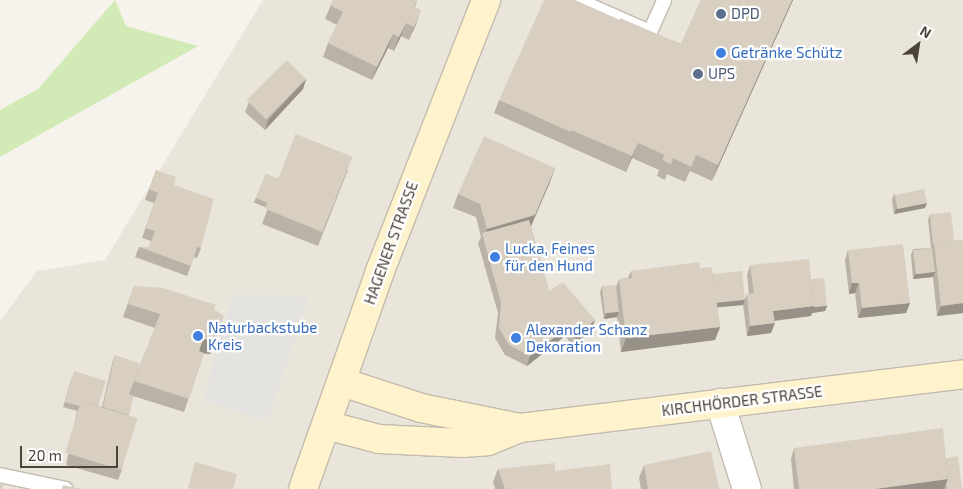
<!DOCTYPE html>
<meta charset="utf-8">
<style>
body{margin:0}
#map{position:relative;width:963px;height:489px;overflow:hidden;background:#f6f3ec;font-family:"Exo 2",sans-serif}
div>[style]{position:absolute}
.residential>*{inset:0;background:#eae5da}
.green>*{inset:0;background:#d2eab5}
.parking>*{inset:0;background:#e5e3e0}
.roads{filter:drop-shadow(1px 0 #c2bbae) drop-shadow(-1px 0 #c2bbae) drop-shadow(0 1px #c2bbae) drop-shadow(0 -1px #c2bbae)}
.lane>*{height:14px;margin:-7px;padding:0 7px;transform-origin:7px;border-radius:7px;background:#fff}
.street>*{height:28px;margin:-14px;padding:0 14px;transform-origin:14px;border-radius:14px;background:#fff}
.secondary>*{height:28px;margin:-14px;padding:0 14px;transform-origin:14px;border-radius:14px;background:#fff3cd}
.wall>*{inset:0;background:#bab2a6;transform-origin:0 0}
.shaded-wall>*{inset:0;background:#979187}
.building>*{inset:0;background:#d8cfc1;transform-origin:0 0}
.dots>*{width:14px;height:14px;translate:-50% -50%;box-sizing:border-box;border:2px solid #fff;border-radius:50%}
span{translate:-50% -50%;white-space:nowrap;text-align:center;line-height:1.15;-webkit-text-stroke:4.5px #fff;paint-order:stroke}
.service-label{font-size:15px;color:#4e5e75}
.left{translate:0 -50%;text-align:left}
.shop-label{font-size:15px;color:#366cbe}
.street-label{font-size:15px;color:#4b4439}
.north{position:absolute;left:893px;top:20px;width:50px;height:50px;-webkit-text-stroke:4px #fff;paint-order:stroke;rotate:31deg;font-size:14px;font-weight:700;line-height:20px;text-align:center;color:#4b4439}
.north::after{content:'';display:block;margin:auto;width:18px;height:22px;background:#4b4439;clip-path:polygon(50% 0,100% 100%,50% 72%,0 100%)}
.scale{position:absolute;left:20px;top:446px;width:98px;height:22px;box-sizing:border-box;border:2px solid #4b4439;border-top:0;padding-left:6px;font-size:15px;line-height:18px;white-space:nowrap;color:#4b4439;-webkit-text-stroke:4px #fff;paint-order:stroke}
</style>
<div id="map">
<div class="residential">
<i style="clip-path:polygon(263px 0,963px 0,963px 489px,0 489px,0 321px,37px 271px,105px 260px)"></i>
</div>
<div class="green">
<i style="clip-path:polygon(115px 0,126px 26px,198px 46px,0 157px,0 110px,38px 89px)"></i>
</div>
<div class="parking">
<i style="clip-path:polygon(233px 294px,309px 297px,267px 421px,203px 400px)"></i>
</div>
<div class="roads">
<div class="lane">
<i style="left:577px;top:0;width:80px;rotate:23.7deg"></i>
<i style="left:650px;top:32px;width:35px;rotate:-66deg"></i>
<i style="left:0;top:475px;width:67px;rotate:12deg"></i>
</div>
<div class="street">
<i style="left:720px;top:403px;width:90px;rotate:72.6deg"></i>
</div>
<div class="secondary">
<i style="left:342px;top:382px;width:83px;rotate:18.2deg"></i>
<i style="left:421px;top:408px;width:101px;rotate:11.4deg"></i>
<i style="left:326px;top:425px;width:55px;rotate:14.8deg"></i>
<i style="left:379px;top:439px;width:83px;rotate:2.8deg"></i>
<i style="left:462px;top:443px;width:26px;rotate:-4deg"></i>
<i style="left:488px;top:441px;width:35px;rotate:-22deg"></i>
<i style="left:520px;top:428px;width:446px;rotate:-6.9deg"></i>
<i style="left:303px;top:489px;width:231px;rotate:-70.5deg"></i>
<i style="left:380px;top:271px;width:291px;rotate:-68.6deg"></i>
</div>
</div>
<div class="wall">
<i style="clip-path:polygon(333px 0,417px 0,415px 7px,416px 24px,409px 40px,401px 36px,394px 51px,388px 48px,372px 80px,323px 57px,328px 43px,337px 25px,325px 19px)"></i>
<i style="clip-path:polygon(701px 0,793px 0,712px 181px,690px 171px,685px 182px,667px 174px,665px 180px,657px 176px,659px 170px,632px 158px,626px 172px,494px 113px,499px 100px,620px 20px,681px 44px)"></i>
<i style="clip-path:polygon(306px 79px,303px 89px,265px 130px,245px 112px,249px 102px)"></i>
<i style="clip-path:polygon(296px 134px,348px 170px,318px 246px,262px 224px)"></i>
<i style="clip-path:polygon(156px 170px,174px 185px,201px 248px,197px 258px,194px 257px,187px 276px,135px 257px,139px 247px,149px 247px,151px 241px,142px 238px,154px 203px,145px 200px)"></i>
<i style="left:266px;top:174px;width:13px;height:31px;rotate:23deg"></i>
<i style="clip-path:polygon(550px 182px,531px 227px,549px 291px,595px 320px,591px 330px,573px 346px,565px 336px,527px 366px,505px 355px,495px 338px,498px 313px,478px 243px,481px 237px,476px 217px,453px 208px,458px 194px)"></i>
<i style="clip-path:polygon(894px 194px,925px 208px,894px 214px,892px 200px)"></i>
<i style="clip-path:polygon(930px 214px,954px 241px,963px 240px,963px 313px,937px 316px,933px 277px,913px 279px,911px 255px,913px 249px,931px 248px,928px 220px)"></i>
<i style="clip-path:polygon(848px 250px,910px 303px,906px 313px,858px 318px,855px 293px,849px 294px,845px 260px)"></i>
<i style="clip-path:polygon(750px 265px,811px 279px,827px 306px,825px 311px,812px 313px,811px 316px,775px 321px,771px 333px,747px 336px,743px 305px,717px 307px,720px 327px,715px 340px,621px 352px,617px 317px,604px 319px,600px 292px,602px 286px,616px 287px,619px 279px,628px 278px,631px 271px,700px 268px,713px 274px,745px 299px,747px 294px,749px 294px,747px 275px)"></i>
<i style="clip-path:polygon(134px 286px,214px 309px,210px 354px,204px 353px,184px 412px,133px 396px,129px 415px,122px 470px,118px 480px,66px 465px,77px 411px,63px 407px,72px 377px,98px 406px,102px 407px,113px 360px,115px 355px,138px 370px,155px 328px,123px 317px)"></i>
<i style="clip-path:polygon(794px 448px,946px 458px,962px 489px,794px 489px,791px 459px)"></i>
<i style="clip-path:polygon(644px 465px,719px 489px,641px 489px,639px 478px)"></i>
<i style="clip-path:polygon(498px 469px,612px 489px,495px 489px,493px 482px)"></i>
</div>
<div class="shaded-wall">
<i style="clip-path:polygon(792px 0,793px 0,712px 181px,718px 165px)"></i>
<i style="clip-path:polygon(421px 10px,416px 24px,409px 40px,414px 27px)"></i>
<i style="clip-path:polygon(406px 23px,401px 36px,394px 51px,399px 37px)"></i>
<i style="clip-path:polygon(393px 34px,388px 48px,372px 80px,377px 67px)"></i>
<i style="clip-path:polygon(306px 79px,303px 89px,265px 130px,268px 120px)"></i>
<i style="clip-path:polygon(638px 143px,632px 158px,626px 172px,632px 156px)"></i>
<i style="clip-path:polygon(555px 168px,550px 182px,530px 228px,483px 238px,487px 229px)"></i>
<i style="clip-path:polygon(927px 203px,925px 208px,894px 214px,896px 209px)"></i>
<i style="clip-path:polygon(935px 272px,933px 277px,913px 279px,915px 274px)"></i>
<i style="clip-path:polygon(852px 283px,859px 283px,855px 293px,849px 294px)"></i>
<i style="clip-path:polygon(745px 300px,743px 305px,711px 308px,713px 302px)"></i>
<i style="clip-path:polygon(910px 303px,906px 313px,858px 318px,862px 308px)"></i>
<i style="clip-path:polygon(963px 303px,963px 313px,937px 316px,941px 306px)"></i>
<i style="clip-path:polygon(814px 306px,827px 306px,825px 311px,812px 313px,811px 316px,770px 321px,773px 311px)"></i>
<i style="clip-path:polygon(619px 312px,617px 317px,604px 319px,606px 313px)"></i>
<i style="clip-path:polygon(595px 320px,591px 330px,573px 346px,576px 336px)"></i>
<i style="clip-path:polygon(775px 323px,771px 333px,747px 336px,750px 326px)"></i>
<i style="clip-path:polygon(569px 326px,565px 336px,527px 366px,530px 356px)"></i>
<i style="clip-path:polygon(720px 327px,715px 340px,621px 352px,626px 338px)"></i>
<i style="clip-path:polygon(203px 339px,215px 340px,210px 354px,198px 353px)"></i>
<i style="clip-path:polygon(948px 479px,944px 489px,875px 489px)"></i>
</div>
<div class="building">
<i style="clip-path:polygon(333px 0,417px 0,414px 7px,421px 10px,414px 27px,406px 23px,399px 37px,393px 34px,377px 67px,328px 43px,343px 12px,330px 5px)"></i>
<i style="clip-path:polygon(544px 0,575px 0,620px 20px,571px 132px,499px 100px)"></i>
<i style="clip-path:polygon(701px 0,792px 0,718px 165px,696px 155px,691px 167px,673px 158px,671px 164px,662px 160px,665px 155px,638px 143px,632px 156px,571px 130px,620px 18px,681px 44px)"></i>
<i style="left:287px;top:60px;width:27px;height:57px;rotate:45deg"></i>
<i style="left:296px;top:134px;width:61px;height:81px;rotate:22deg"></i>
<i style="clip-path:polygon(484px 136px,555px 168px,535px 215px,487px 229px,480px 204px,458px 194px)"></i>
<i style="clip-path:polygon(156px 170px,176px 177px,174px 185px,214px 199px,201px 248px,197px 247px,191px 266px,139px 247px,149px 247px,155px 231px,145px 228px,158px 193px,149px 189px)"></i>
<i style="left:266px;top:174px;width:13px;height:26px;rotate:23deg"></i>
<i style="left:924px;top:189px;width:14px;height:30px;rotate:78deg"></i>
<i style="clip-path:polygon(951px 212px,954px 241px,934px 243px,933px 245px,930px 214px)"></i>
<i style="clip-path:polygon(529px 220px,549px 291px,563px 282px,595px 320px,576px 336px,569px 326px,530px 356px,509px 345px,499px 328px,501px 303px,482px 233px)"></i>
<i style="clip-path:polygon(963px 240px,963px 303px,941px 306px,934px 243px)"></i>
<i style="clip-path:polygon(903px 244px,910px 303px,862px 308px,859px 283px,852px 283px,848px 250px)"></i>
<i style="left:932px;top:248px;width:24px;height:19px;rotate:83deg"></i>
<i style="clip-path:polygon(809px 259px,814px 306px,773px 311px,775px 323px,750px 326px,747px 294px,754px 293px,750px 265px)"></i>
<i style="clip-path:polygon(699px 262px,700px 268px,712px 267px,720px 327px,626px 338px,619px 279px,632px 278px,631px 271px)"></i>
<i style="left:742px;top:271px;width:29px;height:29px;rotate:84deg"></i>
<i style="left:824px;top:278px;width:28px;height:13px;rotate:84deg"></i>
<i style="left:616px;top:285px;width:27px;height:14px;rotate:84deg"></i>
<i style="clip-path:polygon(134px 286px,163px 288px,216px 305px,214px 309px,224px 316px,215px 340px,203px 339px,199px 351px,204px 353px,189px 399px,134px 381px,160px 314px,128px 304px)"></i>
<i style="clip-path:polygon(115px 355px,139px 363px,138px 370px,129px 394px,133px 396px,129px 415px,103px 407px)"></i>
<i style="clip-path:polygon(74px 371px,106px 381px,98px 406px,81px 401px,80px 406px,65px 402px)"></i>
<i style="left:81px;top:401px;width:59px;height:54px;rotate:17deg"></i>
<i style="clip-path:polygon(943px 428px,948px 479px,875px 489px,799px 489px,794px 448px)"></i>
<i style="clip-path:polygon(711px 451px,719px 489px,648px 489px,644px 465px)"></i>
<i style="clip-path:polygon(958px 456px,962px 489px,947px 489px,946px 484px,948px 479px,946px 458px)"></i>
<i style="clip-path:polygon(195px 462px,237px 474px,233px 489px,192px 489px,188px 488px)"></i>
<i style="clip-path:polygon(555px 463px,555px 471px,610px 464px,612px 489px,505px 489px,498px 469px)"></i>
<i style="clip-path:polygon(0 482px,4px 484px,2px 489px,0 489px)"></i>
<i style="clip-path:polygon(63px 485px,81px 489px,62px 489px)"></i>
</div>
<div class="dots">
<i style="left:721px;top:14px;background:#5c6f8a"></i>
<i style="left:721px;top:53px;background:#3f7fe0"></i>
<i style="left:698px;top:74px;background:#5c6f8a"></i>
<i style="left:495px;top:257px;background:#3f7fe0"></i>
<i style="left:198px;top:336px;background:#3f7fe0"></i>
<i style="left:516px;top:338px;background:#3f7fe0"></i>
</div>
<div class="service-label">
<span class="left" style="left:731px;top:14px">DPD</span>
<span class="left" style="left:708px;top:74px">UPS</span>
</div>
<div class="shop-label">
<span class="left" style="left:731px;top:53px">Getränke Schütz</span>
<span class="left" style="left:505px;top:257px">Lucka, Feines<br>für den Hund</span>
<span class="left" style="left:208px;top:336px">Naturbackstube<br>Kreis</span>
<span class="left" style="left:526px;top:338px">Alexander Schanz<br>Dekoration</span>
</div>
<div class="street-label">
<span style="left:391px;top:243px;rotate:-70deg">HAGENER STRASSE</span>
<span style="left:742px;top:401px;rotate:-7deg">KIRCHHÖRDER STRASSE</span>
</div>
<div class="north">N</div>
<div class="scale">20 m</div>
</div>
